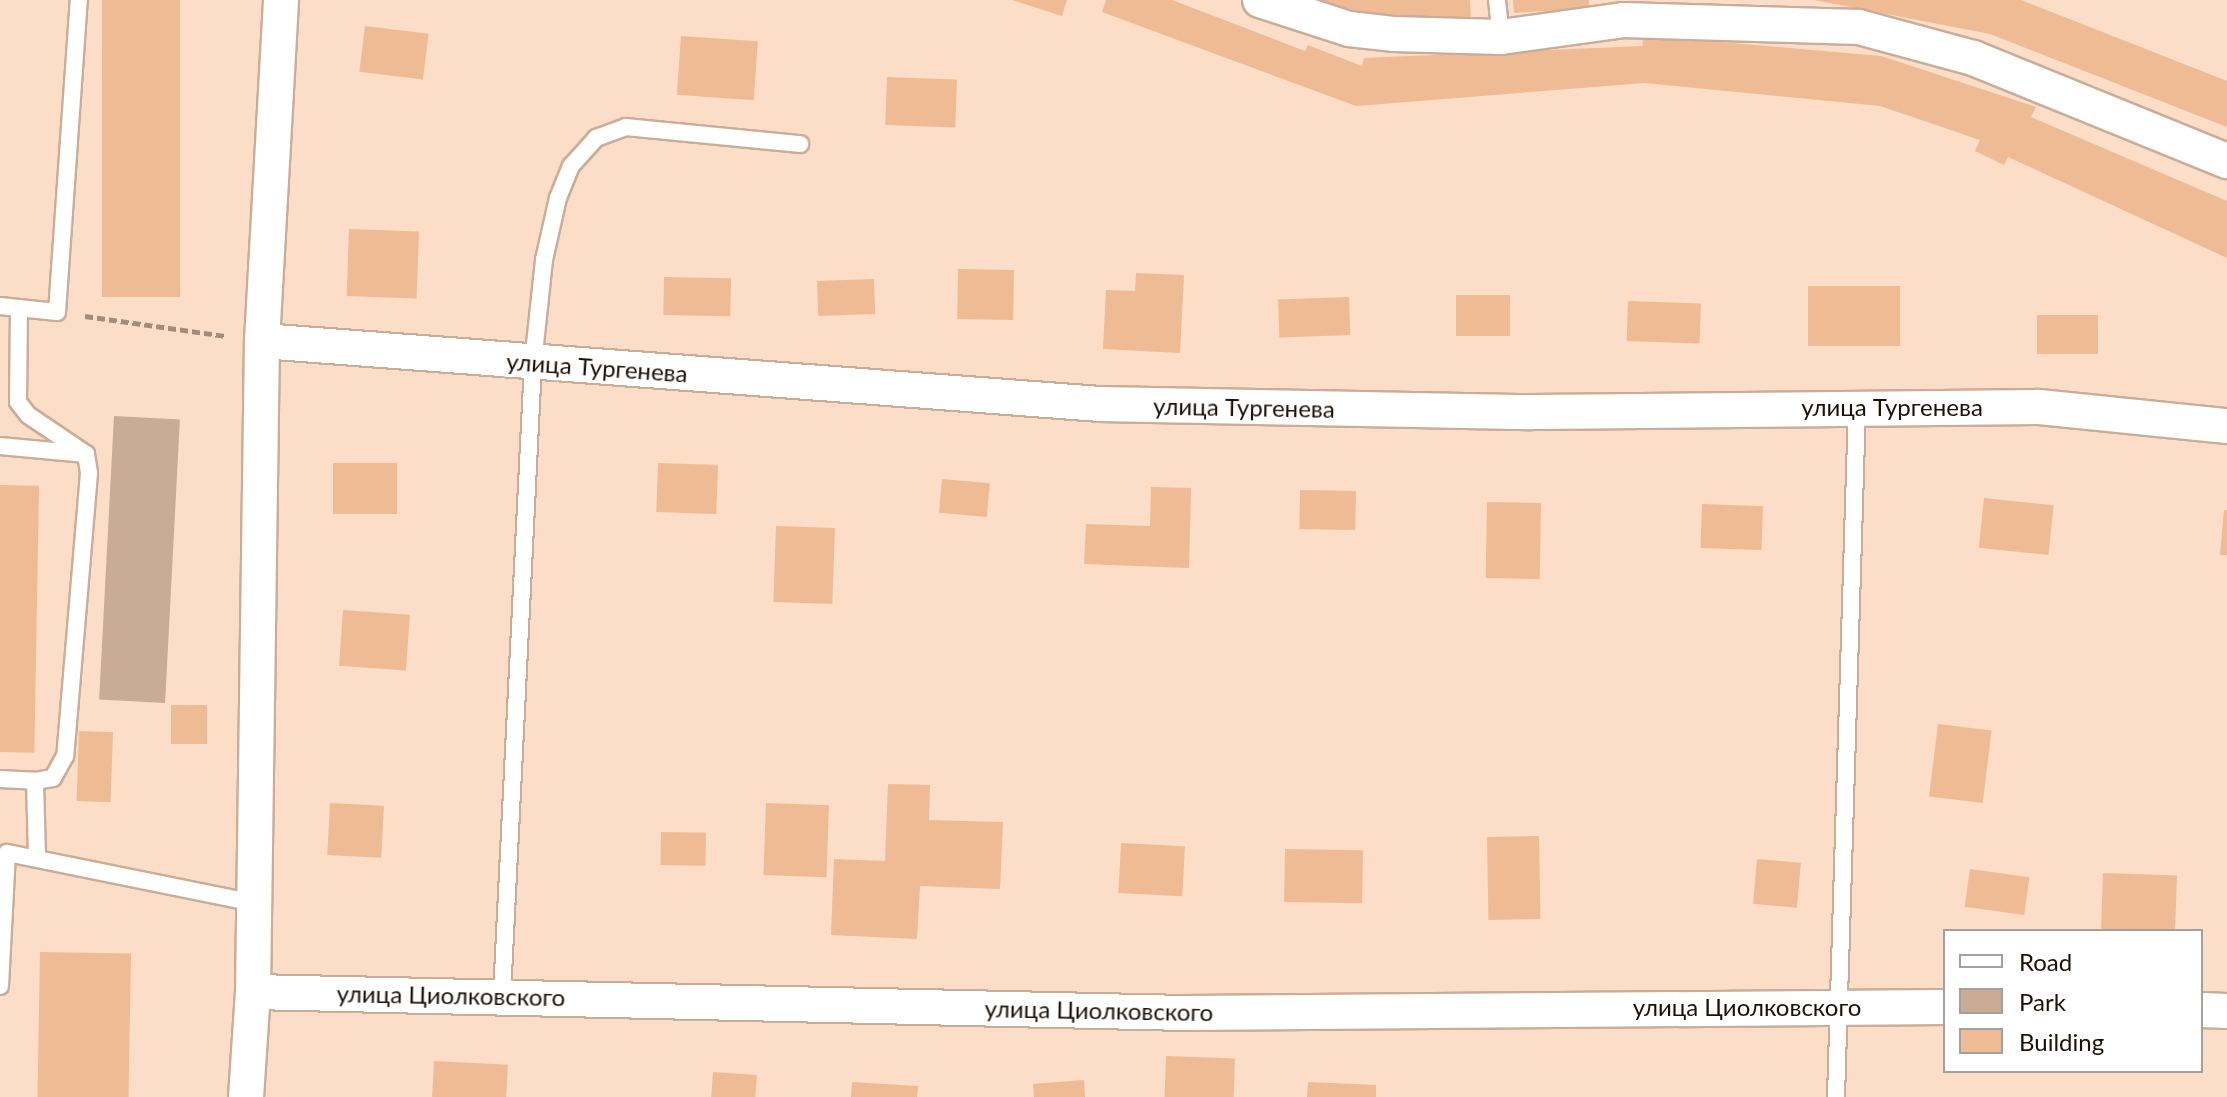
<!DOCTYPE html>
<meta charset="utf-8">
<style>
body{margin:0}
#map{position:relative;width:2227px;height:1097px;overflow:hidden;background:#fcddc7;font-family:Lato,sans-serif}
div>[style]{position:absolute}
.green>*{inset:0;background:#caab94;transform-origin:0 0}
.building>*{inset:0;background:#eebb95;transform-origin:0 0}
.path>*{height:5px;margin-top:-2.5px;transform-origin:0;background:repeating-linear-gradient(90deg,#a38c7c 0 8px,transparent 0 12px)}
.roads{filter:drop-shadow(2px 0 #caad98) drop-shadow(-2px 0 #caad98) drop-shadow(0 2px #caad98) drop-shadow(0 -2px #caad98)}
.service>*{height:16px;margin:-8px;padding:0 8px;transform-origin:8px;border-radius:8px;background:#fff}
.minor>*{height:34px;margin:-17px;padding:0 17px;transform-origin:17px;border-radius:17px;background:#fff}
span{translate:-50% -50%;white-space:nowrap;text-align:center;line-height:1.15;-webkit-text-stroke:6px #fff;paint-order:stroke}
.street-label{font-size:24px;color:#1b110a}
.legend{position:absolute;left:1943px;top:929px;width:260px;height:144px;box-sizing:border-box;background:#fff;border:2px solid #a4a09d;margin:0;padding:10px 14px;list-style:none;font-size:24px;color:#1b110a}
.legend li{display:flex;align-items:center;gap:16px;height:40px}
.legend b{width:40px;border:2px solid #a4a09d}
</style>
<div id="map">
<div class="green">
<i style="left:114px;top:416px;width:66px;height:284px;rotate:3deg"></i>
</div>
<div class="building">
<i style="left:102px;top:0;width:78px;height:297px"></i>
<i style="clip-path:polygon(1012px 0,1067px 0,1062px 16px)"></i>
<i style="clip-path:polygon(1106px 0,1172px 0,1305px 51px,1308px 45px,1362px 66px,1364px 58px,1643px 46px,1642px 35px,1881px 56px,2036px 107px,2031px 117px,2227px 201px,2227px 258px,2008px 157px,2004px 165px,1975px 151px,1980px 140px,1880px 106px,1644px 83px,1356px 106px,1102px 12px)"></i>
<i style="clip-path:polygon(1317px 0,1470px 0,1471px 22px,1378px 16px)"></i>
<i style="clip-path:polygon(1513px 0,1589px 0,1589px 8px,1514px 13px)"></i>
<i style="clip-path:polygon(1814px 0,2021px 0,2227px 81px,2227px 127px,1990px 34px)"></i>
<i style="left:365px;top:26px;width:64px;height:46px;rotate:7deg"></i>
<i style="left:681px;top:36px;width:77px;height:59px;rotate:4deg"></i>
<i style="left:887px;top:77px;width:70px;height:48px;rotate:2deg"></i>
<i style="left:349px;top:229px;width:70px;height:67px;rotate:2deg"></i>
<i style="left:958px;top:269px;width:56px;height:50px;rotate:1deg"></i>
<i style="clip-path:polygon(1136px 273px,1184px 275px,1180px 353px,1103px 349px,1106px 290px,1135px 291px)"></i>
<i style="left:664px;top:277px;width:67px;height:38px;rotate:1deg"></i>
<i style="left:874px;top:279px;width:35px;height:57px;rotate:88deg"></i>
<i style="left:1808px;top:286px;width:92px;height:60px"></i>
<i style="left:1456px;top:295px;width:54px;height:41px"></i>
<i style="left:1349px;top:297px;width:38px;height:71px;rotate:88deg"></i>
<i style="left:1628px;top:301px;width:73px;height:40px;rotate:2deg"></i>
<i style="left:2037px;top:315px;width:61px;height:39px"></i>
<i style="left:333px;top:463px;width:64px;height:51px"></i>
<i style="left:658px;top:463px;width:60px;height:49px;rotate:2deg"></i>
<i style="left:942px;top:479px;width:48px;height:34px;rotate:5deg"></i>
<i style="left:0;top:485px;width:39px;height:267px;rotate:1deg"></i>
<i style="clip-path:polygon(1151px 487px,1191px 488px,1189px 568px,1084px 564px,1086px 524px,1150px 526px)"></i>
<i style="left:1300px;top:490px;width:56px;height:39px;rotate:1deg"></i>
<i style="left:1984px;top:498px;width:70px;height:50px;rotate:6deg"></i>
<i style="left:1487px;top:502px;width:54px;height:76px;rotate:1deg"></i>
<i style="left:1702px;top:504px;width:61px;height:44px;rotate:2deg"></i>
<i style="clip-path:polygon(2224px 510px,2227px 510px,2227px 555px,2220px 555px)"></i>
<i style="left:776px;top:526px;width:59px;height:76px;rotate:2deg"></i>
<i style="left:343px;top:610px;width:67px;height:56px;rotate:4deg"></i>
<i style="left:171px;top:705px;width:36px;height:39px"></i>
<i style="left:1938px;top:724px;width:54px;height:73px;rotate:7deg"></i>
<i style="left:79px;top:731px;width:34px;height:70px;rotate:2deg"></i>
<i style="clip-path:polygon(888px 784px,930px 785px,929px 820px,1003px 822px,1000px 889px,920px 886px,917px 939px,831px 935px,834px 859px,885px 861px)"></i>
<i style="left:330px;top:803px;width:54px;height:52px;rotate:3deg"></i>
<i style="left:766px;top:803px;width:63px;height:72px;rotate:2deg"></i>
<i style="left:661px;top:832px;width:45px;height:33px;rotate:1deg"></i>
<i style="left:1539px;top:836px;width:83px;height:52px;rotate:89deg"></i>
<i style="left:1121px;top:843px;width:64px;height:50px;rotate:3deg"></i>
<i style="left:1285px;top:849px;width:78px;height:53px;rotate:1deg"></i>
<i style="left:1757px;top:859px;width:44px;height:45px;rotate:5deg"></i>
<i style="left:1970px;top:869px;width:60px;height:38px;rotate:8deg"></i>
<i style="left:2103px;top:873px;width:74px;height:58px;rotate:2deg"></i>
<i style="left:40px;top:952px;width:91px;height:145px;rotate:1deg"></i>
<i style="left:1166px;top:1056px;width:69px;height:41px;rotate:2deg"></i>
<i style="left:434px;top:1061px;width:74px;height:36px;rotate:3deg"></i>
<i style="left:713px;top:1072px;width:44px;height:25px;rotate:4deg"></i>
<i style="clip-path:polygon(1084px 1080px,1085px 1097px,1034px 1097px,1033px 1084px)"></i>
<i style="clip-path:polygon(852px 1082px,918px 1086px,917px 1097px,851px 1097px)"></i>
<i style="clip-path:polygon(1308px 1082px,1376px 1085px,1376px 1097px,1307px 1097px)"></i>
</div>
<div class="path">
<i style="left:85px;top:316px;width:141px;rotate:8.1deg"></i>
</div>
<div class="roads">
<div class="service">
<i style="left:1497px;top:0;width:37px;rotate:84deg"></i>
<i style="left:0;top:306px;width:57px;rotate:6deg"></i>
<i style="left:57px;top:312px;width:313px;rotate:-86deg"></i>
<i style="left:19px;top:308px;width:94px;rotate:90.6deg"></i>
<i style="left:18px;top:402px;width:16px;rotate:52deg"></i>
<i style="left:28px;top:415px;width:70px;rotate:33.9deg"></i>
<i style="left:86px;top:454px;width:19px;rotate:81deg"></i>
<i style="left:89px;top:473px;width:284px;rotate:94.8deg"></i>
<i style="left:65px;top:756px;width:25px;rotate:119deg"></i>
<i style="left:53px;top:778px;width:18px;rotate:171deg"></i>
<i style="left:35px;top:781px;width:74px;rotate:88.5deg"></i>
<i style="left:0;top:446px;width:86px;rotate:5.3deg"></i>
<i style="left:0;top:779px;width:35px;rotate:3deg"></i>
<i style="left:0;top:986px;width:133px;rotate:-87deg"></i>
<i style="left:7px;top:853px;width:249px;rotate:11.4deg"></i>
<i style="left:502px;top:995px;width:633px;rotate:-87.19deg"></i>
<i style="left:533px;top:363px;width:104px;rotate:-83.9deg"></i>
<i style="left:544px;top:260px;width:64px;rotate:-77.3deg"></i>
<i style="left:558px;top:198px;width:35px;rotate:-68deg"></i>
<i style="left:571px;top:166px;width:38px;rotate:-48deg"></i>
<i style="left:596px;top:138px;width:32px;rotate:-20deg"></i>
<i style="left:626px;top:127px;width:175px;rotate:5.6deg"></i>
<i style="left:1836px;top:1097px;width:691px;rotate:-88.26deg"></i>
</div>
<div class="minor">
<i style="left:1260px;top:0;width:94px;rotate:18deg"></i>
<i style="left:1349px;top:29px;width:44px;rotate:6.5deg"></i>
<i style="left:1393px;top:34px;width:108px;rotate:1.6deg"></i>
<i style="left:1501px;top:37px;width:123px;rotate:-7.9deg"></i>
<i style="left:1623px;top:20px;width:236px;rotate:1.7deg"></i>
<i style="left:1859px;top:27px;width:118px;rotate:15.2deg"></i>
<i style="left:1973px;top:58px;width:274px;rotate:22.1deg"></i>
<i style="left:262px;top:341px;width:840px;rotate:4.3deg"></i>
<i style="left:1100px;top:404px;width:431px;rotate:1.1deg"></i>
<i style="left:1531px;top:412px;width:508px;rotate:-0.56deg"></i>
<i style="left:2039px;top:407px;width:189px;rotate:5.8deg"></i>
<i style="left:253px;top:992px;width:933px;rotate:1.29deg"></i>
<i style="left:1186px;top:1013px;width:759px;rotate:-0.45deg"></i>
<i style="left:2201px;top:1010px;width:26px;rotate:2deg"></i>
<i style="left:246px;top:1097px;width:105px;rotate:-86.2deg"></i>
<i style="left:253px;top:992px;width:651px;rotate:-89.21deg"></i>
<i style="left:262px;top:341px;width:342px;rotate:-86.8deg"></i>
</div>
</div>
<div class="street-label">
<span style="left:597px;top:367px;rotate:4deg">улица Тургенева</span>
<span style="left:1244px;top:407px;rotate:1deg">улица Тургенева</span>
<span style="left:1892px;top:407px">улица Тургенева</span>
<span style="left:451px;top:995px;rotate:1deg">улица Циолковского</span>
<span style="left:1747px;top:1007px">улица Циолковского</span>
<span style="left:1099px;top:1010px;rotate:1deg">улица Циолковского</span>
</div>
<ul class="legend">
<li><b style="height:10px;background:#fff"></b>Road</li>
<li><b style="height:22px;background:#caab94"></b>Park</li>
<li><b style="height:22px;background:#eebb95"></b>Building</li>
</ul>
</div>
